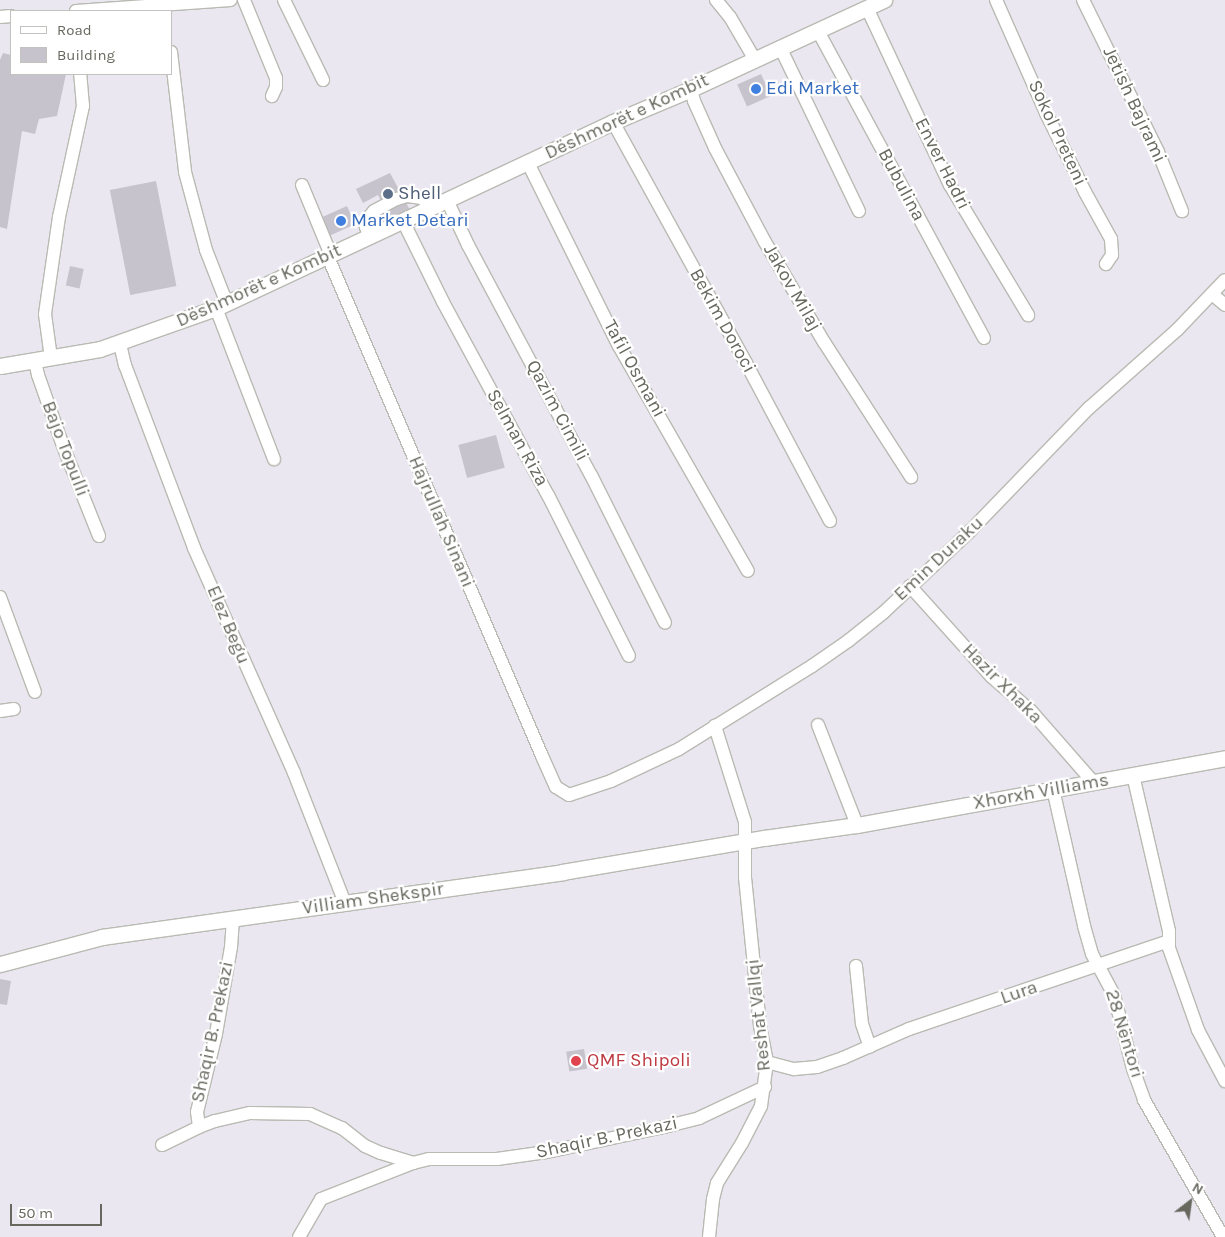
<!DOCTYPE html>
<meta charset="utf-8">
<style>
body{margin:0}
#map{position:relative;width:1225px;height:1237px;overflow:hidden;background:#eae7f1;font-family:Karla,sans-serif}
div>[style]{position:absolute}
.building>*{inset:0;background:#c6c3cc;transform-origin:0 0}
.roads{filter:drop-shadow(1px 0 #b9bab2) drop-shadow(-1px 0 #b9bab2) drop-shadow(0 1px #b9bab2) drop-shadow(0 -1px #b9bab2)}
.minor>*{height:12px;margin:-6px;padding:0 6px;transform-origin:6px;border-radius:6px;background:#fff}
.tertiary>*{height:15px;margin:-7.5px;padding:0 7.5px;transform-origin:7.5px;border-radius:7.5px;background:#fff}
.secondary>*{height:15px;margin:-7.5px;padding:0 7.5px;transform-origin:7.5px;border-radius:7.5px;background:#fff}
.dots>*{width:14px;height:14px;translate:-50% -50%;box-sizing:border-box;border:2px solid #fff;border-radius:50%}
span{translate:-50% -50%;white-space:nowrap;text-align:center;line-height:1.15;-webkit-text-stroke:4.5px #fff;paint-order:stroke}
.shop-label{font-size:19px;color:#366cbe}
.left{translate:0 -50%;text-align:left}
.street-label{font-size:19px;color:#67685e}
.service-label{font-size:19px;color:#4e5e75}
.health-label{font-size:19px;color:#be3a42}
.legend{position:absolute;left:10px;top:10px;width:162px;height:65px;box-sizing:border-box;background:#fff;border:1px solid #c2c3bf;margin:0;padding:6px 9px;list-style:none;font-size:15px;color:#67685e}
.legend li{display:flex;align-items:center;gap:10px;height:25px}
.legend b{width:25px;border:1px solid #c2c3bf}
.north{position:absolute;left:1165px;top:1177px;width:50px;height:50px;-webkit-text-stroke:4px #fff;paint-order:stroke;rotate:30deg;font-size:14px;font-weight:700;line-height:20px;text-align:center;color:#67685e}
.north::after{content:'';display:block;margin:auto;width:18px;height:22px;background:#67685e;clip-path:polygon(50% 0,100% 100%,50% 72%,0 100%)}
.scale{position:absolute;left:10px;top:1204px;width:92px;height:22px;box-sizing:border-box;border:2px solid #67685e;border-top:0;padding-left:6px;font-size:15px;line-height:18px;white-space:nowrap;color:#67685e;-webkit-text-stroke:4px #fff;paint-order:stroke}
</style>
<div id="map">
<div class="building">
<i style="clip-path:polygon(3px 53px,11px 55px,11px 74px,66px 74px,57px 116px,39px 119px,35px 134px,22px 131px,7px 229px,0 227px,0 60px)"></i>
<i style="left:761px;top:74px;width:24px;height:26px;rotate:66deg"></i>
<i style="clip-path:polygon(390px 173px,410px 210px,390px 219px,378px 195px,363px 203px,356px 189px)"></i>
<i style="left:156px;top:181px;width:107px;height:47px;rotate:79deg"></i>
<i style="left:347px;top:206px;width:20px;height:30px;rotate:66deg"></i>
<i style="left:70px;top:266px;width:14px;height:20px;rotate:12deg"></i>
<i style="left:496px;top:435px;width:34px;height:39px;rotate:75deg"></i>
<i style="clip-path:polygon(0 979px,11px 981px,7px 1005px,0 1004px)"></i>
<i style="left:584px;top:1049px;width:20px;height:18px;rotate:81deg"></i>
</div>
<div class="roads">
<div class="minor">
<i style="left:244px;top:0;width:84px;rotate:67.7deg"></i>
<i style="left:276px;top:78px;width:9px;rotate:90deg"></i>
<i style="left:276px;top:87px;width:10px;rotate:114deg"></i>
<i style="left:284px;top:0;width:89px;rotate:64deg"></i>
<i style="left:716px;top:0;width:22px;rotate:51deg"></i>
<i style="left:730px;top:17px;width:48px;rotate:59.7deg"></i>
<i style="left:996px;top:0;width:124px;rotate:66.1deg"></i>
<i style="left:1046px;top:113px;width:88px;rotate:63.7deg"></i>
<i style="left:1085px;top:192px;width:54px;rotate:61deg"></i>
<i style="left:1111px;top:239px;width:16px;rotate:86deg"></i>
<i style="left:1112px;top:255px;width:11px;rotate:124deg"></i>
<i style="left:1083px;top:0;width:169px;rotate:63.7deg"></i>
<i style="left:1158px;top:152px;width:64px;rotate:67.9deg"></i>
<i style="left:867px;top:8px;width:195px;rotate:64.9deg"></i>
<i style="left:950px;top:185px;width:152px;rotate:59deg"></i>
<i style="left:76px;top:11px;width:155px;rotate:-4.1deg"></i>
<i style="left:0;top:17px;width:11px;rotate:-5deg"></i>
<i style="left:818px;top:31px;width:349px;rotate:61.6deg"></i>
<i style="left:780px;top:47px;width:182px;rotate:64.3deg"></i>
<i style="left:171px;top:52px;width:121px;rotate:83.3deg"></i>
<i style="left:185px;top:172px;width:81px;rotate:74.9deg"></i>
<i style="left:206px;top:250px;width:58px;rotate:68.7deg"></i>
<i style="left:691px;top:89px;width:12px;rotate:76deg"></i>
<i style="left:694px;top:101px;width:51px;rotate:65.9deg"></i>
<i style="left:715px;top:148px;width:106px;rotate:62deg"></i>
<i style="left:765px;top:242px;width:116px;rotate:59.5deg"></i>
<i style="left:824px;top:342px;width:161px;rotate:57.2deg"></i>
<i style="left:613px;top:122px;width:275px;rotate:61.1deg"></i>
<i style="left:746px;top:363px;width:179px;rotate:62deg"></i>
<i style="left:528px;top:163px;width:204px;rotate:63.6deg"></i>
<i style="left:619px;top:346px;width:259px;rotate:60.2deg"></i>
<i style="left:302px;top:185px;width:76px;rotate:67.5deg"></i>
<i style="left:447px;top:200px;width:50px;rotate:65deg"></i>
<i style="left:468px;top:245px;width:261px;rotate:61.9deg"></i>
<i style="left:591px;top:475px;width:165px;rotate:63.4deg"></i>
<i style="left:403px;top:221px;width:90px;rotate:63.7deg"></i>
<i style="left:443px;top:302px;width:220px;rotate:61.5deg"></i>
<i style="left:548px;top:495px;width:180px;rotate:63.3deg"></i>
<i style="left:369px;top:235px;width:9px;rotate:-111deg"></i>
<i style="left:366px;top:227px;width:10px;rotate:-73deg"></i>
<i style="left:369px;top:217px;width:8px;rotate:-50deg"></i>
<i style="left:374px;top:211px;width:26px;rotate:-28deg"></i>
<i style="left:397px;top:199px;width:10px;rotate:-17deg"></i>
<i style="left:407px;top:196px;width:15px;rotate:8deg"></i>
<i style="left:422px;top:198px;width:13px;rotate:48deg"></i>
<i style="left:328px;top:257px;width:543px;rotate:66.79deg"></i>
<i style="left:542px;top:756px;width:34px;rotate:66deg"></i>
<i style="left:556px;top:787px;width:15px;rotate:32deg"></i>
<i style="left:569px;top:795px;width:44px;rotate:-18.4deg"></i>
<i style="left:611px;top:781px;width:75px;rotate:-25.2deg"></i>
<i style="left:679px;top:749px;width:157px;rotate:-32deg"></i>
<i style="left:812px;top:666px;width:44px;rotate:-34.8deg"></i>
<i style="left:848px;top:641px;width:45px;rotate:-38.7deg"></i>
<i style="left:883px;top:613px;width:121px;rotate:-43.3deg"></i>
<i style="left:971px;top:530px;width:170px;rotate:-46deg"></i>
<i style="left:1089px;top:408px;width:118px;rotate:-41.6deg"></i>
<i style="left:1177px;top:330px;width:69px;rotate:-46.2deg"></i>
<i style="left:1212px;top:294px;width:17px;rotate:40deg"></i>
<i style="left:216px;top:308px;width:162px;rotate:69deg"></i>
<i style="left:120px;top:344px;width:22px;rotate:77deg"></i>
<i style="left:125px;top:365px;width:196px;rotate:69.3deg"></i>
<i style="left:194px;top:548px;width:246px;rotate:66deg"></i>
<i style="left:294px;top:773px;width:140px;rotate:68.6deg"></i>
<i style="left:51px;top:358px;width:44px;rotate:-97.8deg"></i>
<i style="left:45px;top:314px;width:98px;rotate:-81.8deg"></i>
<i style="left:59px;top:217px;width:114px;rotate:-77.8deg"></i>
<i style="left:83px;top:106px;width:32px;rotate:-95deg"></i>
<i style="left:35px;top:361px;width:14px;rotate:78deg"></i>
<i style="left:38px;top:375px;width:75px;rotate:70.6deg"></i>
<i style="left:63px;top:446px;width:97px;rotate:68.2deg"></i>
<i style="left:910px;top:586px;width:122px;rotate:48deg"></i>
<i style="left:992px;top:677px;width:52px;rotate:41.1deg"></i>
<i style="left:1031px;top:711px;width:96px;rotate:48.8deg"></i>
<i style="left:0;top:597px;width:101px;rotate:69.8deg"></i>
<i style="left:0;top:711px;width:14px;rotate:-8deg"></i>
<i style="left:818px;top:725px;width:107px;rotate:68.7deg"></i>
<i style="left:1133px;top:775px;width:160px;rotate:77deg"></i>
<i style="left:1169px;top:931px;width:10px;rotate:90deg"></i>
<i style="left:1053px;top:789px;width:140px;rotate:77.2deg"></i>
<i style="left:1084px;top:926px;width:29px;rotate:74deg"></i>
<i style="left:1092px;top:954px;width:47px;rotate:61.8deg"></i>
<i style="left:1114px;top:995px;width:76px;rotate:75.6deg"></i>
<i style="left:1133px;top:1069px;width:33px;rotate:70deg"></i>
<i style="left:1144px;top:1100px;width:158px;rotate:60deg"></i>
<i style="left:233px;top:919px;width:28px;rotate:94deg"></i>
<i style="left:231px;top:947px;width:88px;rotate:99.8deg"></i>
<i style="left:216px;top:1034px;width:80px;rotate:103.7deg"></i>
<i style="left:197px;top:1112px;width:15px;rotate:82deg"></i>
<i style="left:199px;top:1127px;width:17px;rotate:-21deg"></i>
<i style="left:215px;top:1121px;width:36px;rotate:-13deg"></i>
<i style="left:250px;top:1113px;width:60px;rotate:1deg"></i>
<i style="left:310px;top:1114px;width:35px;rotate:24deg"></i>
<i style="left:342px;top:1128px;width:29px;rotate:38deg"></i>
<i style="left:365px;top:1146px;width:17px;rotate:24deg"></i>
<i style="left:381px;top:1153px;width:34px;rotate:17deg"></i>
<i style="left:413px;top:1163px;width:16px;rotate:-14deg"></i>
<i style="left:429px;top:1159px;width:68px"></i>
<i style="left:497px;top:1159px;width:50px;rotate:-8deg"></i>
<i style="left:547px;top:1152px;width:120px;rotate:-12.1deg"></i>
<i style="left:664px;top:1127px;width:36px;rotate:-14deg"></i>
<i style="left:699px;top:1118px;width:73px;rotate:-25.2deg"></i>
<i style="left:856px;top:966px;width:58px;rotate:84.1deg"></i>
<i style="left:862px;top:1024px;width:24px;rotate:71deg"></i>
<i style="left:767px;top:1062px;width:28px;rotate:15deg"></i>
<i style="left:794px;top:1069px;width:23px;rotate:-5deg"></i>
<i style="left:817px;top:1067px;width:28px;rotate:-19deg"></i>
<i style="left:843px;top:1058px;width:72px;rotate:-23.7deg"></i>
<i style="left:909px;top:1029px;width:274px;rotate:-18.7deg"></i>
<i style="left:1169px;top:941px;width:7px;rotate:90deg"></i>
<i style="left:1169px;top:948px;width:87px;rotate:70.5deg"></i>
<i style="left:1198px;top:1030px;width:58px;rotate:62.1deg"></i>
<i style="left:162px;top:1145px;width:41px;rotate:-25.9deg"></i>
<i style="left:299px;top:1237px;width:44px;rotate:-59.9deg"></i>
<i style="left:321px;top:1199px;width:99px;rotate:-21.4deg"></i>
<i style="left:709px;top:1237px;width:38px;rotate:-84deg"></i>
<i style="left:713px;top:1199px;width:16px;rotate:-76deg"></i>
<i style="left:717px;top:1183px;width:47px;rotate:-58deg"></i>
<i style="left:742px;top:1143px;width:42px;rotate:-62.8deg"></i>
<i style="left:761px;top:1106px;width:44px;rotate:-82.2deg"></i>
<i style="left:767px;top:1062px;width:38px;rotate:-101deg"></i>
<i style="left:760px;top:1025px;width:149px;rotate:-95.8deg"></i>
<i style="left:745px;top:877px;width:55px;rotate:-90deg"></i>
<i style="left:745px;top:822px;width:101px;rotate:-107.4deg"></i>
</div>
<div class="tertiary">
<i style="left:0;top:964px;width:106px;rotate:-14.8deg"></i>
<i style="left:102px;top:937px;width:465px;rotate:-8deg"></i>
<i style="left:562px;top:872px;width:205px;rotate:-9.6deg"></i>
<i style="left:764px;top:838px;width:94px;rotate:-8deg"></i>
<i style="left:857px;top:825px;width:374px;rotate:-10.3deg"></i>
</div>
<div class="secondary">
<i style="left:0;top:366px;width:101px;rotate:-9.6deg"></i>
<i style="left:100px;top:349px;width:123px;rotate:-19.5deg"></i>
<i style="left:216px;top:308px;width:438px;rotate:-25.1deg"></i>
<i style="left:613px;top:122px;width:85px;rotate:-22.9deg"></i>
<i style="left:691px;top:89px;width:213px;rotate:-24.8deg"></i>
</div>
</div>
<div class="dots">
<i style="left:756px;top:89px;background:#3f7fe0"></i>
<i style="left:388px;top:194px;background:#5c6f8a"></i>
<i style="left:341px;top:221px;background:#3f7fe0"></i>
<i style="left:576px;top:1061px;background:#e0444e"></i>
</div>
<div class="shop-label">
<span class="left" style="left:766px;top:89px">Edi Market</span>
<span class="left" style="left:351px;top:221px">Market Detari</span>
</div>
<div class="street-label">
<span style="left:1134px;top:105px;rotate:65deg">Jetish Bajrami</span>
<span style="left:627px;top:117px;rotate:-25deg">Dëshmorët e Kombit</span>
<span style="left:1057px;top:133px;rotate:65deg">Sokol Preteni</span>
<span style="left:942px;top:164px;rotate:63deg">Enver Hadri</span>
<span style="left:901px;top:185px;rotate:62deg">Bubulina</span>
<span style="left:259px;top:286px;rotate:-24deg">Dëshmorët e Kombit</span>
<span style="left:792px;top:288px;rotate:60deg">Jakov Milaj</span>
<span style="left:722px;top:321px;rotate:61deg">Bekim Doroci</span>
<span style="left:634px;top:369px;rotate:61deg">Tafil Osmani</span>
<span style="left:557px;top:411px;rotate:62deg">Qazim Cimili</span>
<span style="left:517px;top:438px;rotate:61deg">Selman Riza</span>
<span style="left:65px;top:449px;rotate:69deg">Bajo Topulli</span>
<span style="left:441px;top:522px;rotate:67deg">Hajrullah Sinani</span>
<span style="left:939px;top:559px;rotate:-43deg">Emin Duraku</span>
<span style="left:228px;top:625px;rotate:67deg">Elez Begu</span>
<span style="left:1002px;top:684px;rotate:45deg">Hazir Xhaka</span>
<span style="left:1041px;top:792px;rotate:-10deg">Xhorxh Villiams</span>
<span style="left:373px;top:899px;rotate:-8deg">Villiam Shekspir</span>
<span style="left:1019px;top:993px;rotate:-19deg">Lura</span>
<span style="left:759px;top:1015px;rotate:-96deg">Reshat Vallqi</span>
<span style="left:213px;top:1032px;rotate:-78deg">Shaqir B. Prekazi</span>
<span style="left:1124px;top:1034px;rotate:73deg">28 Nëntori</span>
<span style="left:607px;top:1138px;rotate:-12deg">Shaqir B. Prekazi</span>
</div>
<div class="service-label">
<span class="left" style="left:398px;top:194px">Shell</span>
</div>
<div class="health-label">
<span class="left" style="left:587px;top:1061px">QMF Shipoli</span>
</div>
<ul class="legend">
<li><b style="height:6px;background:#fff"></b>Road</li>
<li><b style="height:14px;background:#c6c3cc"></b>Building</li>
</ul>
<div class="north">N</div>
<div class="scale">50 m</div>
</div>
